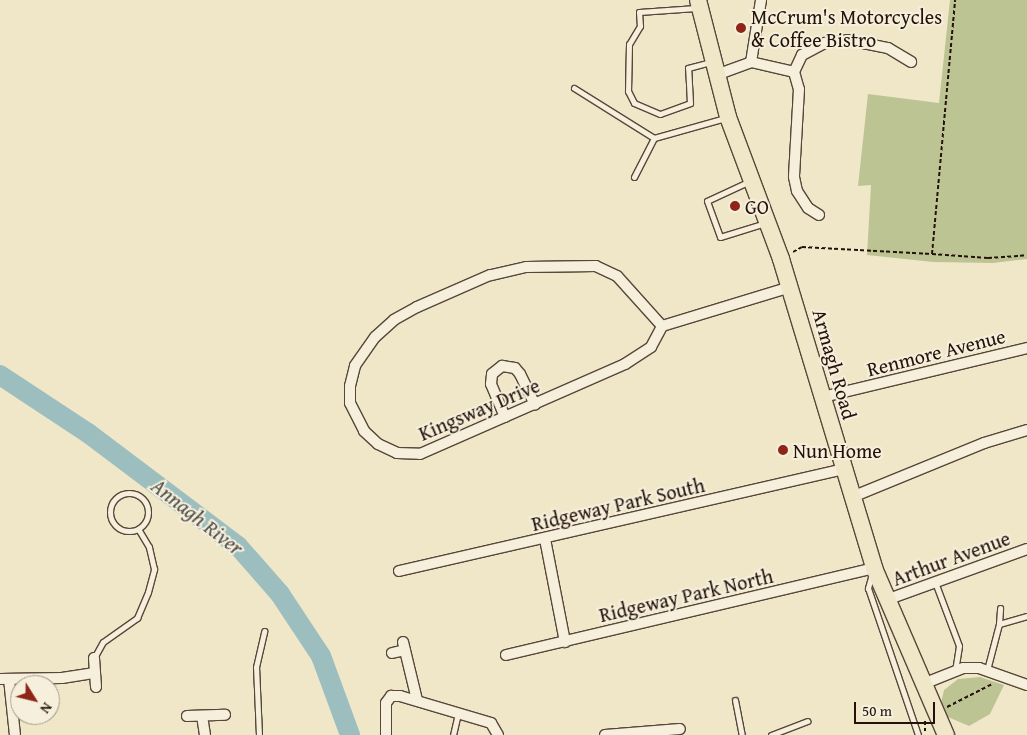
<!DOCTYPE html>
<style>
body{margin:0}
#map{position:relative;width:1027px;height:735px;overflow:hidden;background:#f0e7c9;font-family:"Gentium Book Plus",serif}
div>[style]{position:absolute}
.green>*{inset:0;background:#bdc494}
.river>*{height:20px;margin:-10px;padding:0 10px;transform-origin:10px;border-radius:10px;background:#9dbebf}
.path>*{height:2px;margin-top:-1px;transform-origin:0;background:repeating-linear-gradient(90deg,#241109 0 4px,transparent 0 6.5px)}
.roads{filter:drop-shadow(1px 0 #574639) drop-shadow(-1px 0 #574639) drop-shadow(0 1px #574639) drop-shadow(0 -1px #574639)}
.service>*{height:5px;margin:-2.5px;padding:0 2.5px;transform-origin:2.5px;border-radius:2.5px;background:#f5efdc}
.service>.ring{margin:-2.5px;padding:0;box-sizing:content-box;background:none;border:5px solid #f5efdc;border-radius:50%}
.minor>*{height:10px;margin:-5px;padding:0 5px;transform-origin:5px;border-radius:5px;background:#f5efdc}
.primary>*{height:16px;margin:-8px;padding:0 8px;transform-origin:8px;border-radius:8px;background:#f0e7c9}
.dots>*{width:14px;height:14px;translate:-50% -50%;box-sizing:border-box;border:2px solid #f5efdc;border-radius:50%}
span{translate:-50% -50%;white-space:nowrap;text-align:center;line-height:1.15;-webkit-text-stroke:4px #f5efdc;paint-order:stroke}
.poi-label{font-size:20px;color:#241109}
.left{translate:0 -50%;text-align:left}
.street-label{font-size:20px;color:#241109}
.water-label{font-size:21px;color:#4e4e49;font-style:italic}
.north{position:absolute;left:10px;top:675px;width:50px;height:50px;box-sizing:border-box;background:#f5efdc;border:1px solid #a19688;border-radius:50%;rotate:126deg;font-size:14px;font-weight:700;line-height:20px;text-align:center;color:#241109}
.north::after{content:'';display:block;margin:auto;width:18px;height:22px;background:#8f2418;clip-path:polygon(50% 0,100% 100%,50% 72%,0 100%)}
.scale{position:absolute;left:854px;top:702px;width:81px;height:22px;box-sizing:border-box;border:2px solid #241109;border-top:0;padding-left:6px;font-size:15px;line-height:18px;white-space:nowrap;color:#241109;-webkit-text-stroke:4px #f5efdc;paint-order:stroke}
</style>
<div id="map">
<div class="green">
<i style="clip-path:polygon(950px 0,1027px 0,1027px 259px,993px 263px,933px 262px,867px 255px,871px 185px,858px 186px,868px 94px,939px 103px)"></i>
<i style="clip-path:polygon(980px 677px,1004px 685px,990px 714px,969px 726px,948px 717px,941px 703px,944px 690px,958px 679px)"></i>
</div>
<div class="river">
<i style="left:0;top:375px;width:105px;rotate:33.4deg"></i>
<i style="left:88px;top:433px;width:188px;rotate:37deg"></i>
<i style="left:238px;top:546px;width:64px;rotate:48.8deg"></i>
<i style="left:280px;top:594px;width:74px;rotate:56.5deg"></i>
<i style="left:321px;top:656px;width:84px;rotate:69.8deg"></i>
</div>
<div class="path">
<i style="left:793px;top:252px;width:10px;rotate:-29deg"></i>
<i style="left:802px;top:247px;width:130px;rotate:3.1deg"></i>
<i style="left:932px;top:254px;width:255px;rotate:-84.8deg"></i>
<i style="left:932px;top:254px;width:56px;rotate:4.1deg"></i>
<i style="left:988px;top:258px;width:39px;rotate:-4deg"></i>
<i style="left:947px;top:707px;width:51px;rotate:-27.1deg"></i>
<i style="left:925px;top:721px;width:10px;rotate:90deg"></i>
</div>
<div class="roads">
<div class="service">
<i style="left:696px;top:8px;width:57px;rotate:176deg"></i>
<i style="left:639px;top:12px;width:14px;rotate:86deg"></i>
<i style="left:640px;top:26px;width:21px;rotate:121deg"></i>
<i style="left:629px;top:44px;width:47px;rotate:91.2deg"></i>
<i style="left:628px;top:91px;width:13px;rotate:63deg"></i>
<i style="left:634px;top:103px;width:28px;rotate:23deg"></i>
<i style="left:660px;top:114px;width:32px;rotate:-20deg"></i>
<i style="left:690px;top:103px;width:35px;rotate:-93deg"></i>
<i style="left:688px;top:68px;width:23px;rotate:-15deg"></i>
<i style="left:574px;top:88px;width:94px;rotate:32deg"></i>
<i style="left:654px;top:138px;width:74px;rotate:-15.7deg"></i>
<i style="left:634px;top:177px;width:44px;rotate:-62.9deg"></i>
<i style="left:750px;top:181px;width:47px;rotate:155.1deg"></i>
<i style="left:707px;top:201px;width:38px;rotate:70deg"></i>
<i style="left:720px;top:237px;width:47px;rotate:-17.3deg"></i>
<i class="ring" style="left:110px;top:493px;width:33px;height:33px"></i>
<i style="left:872px;top:574px;width:15px;rotate:106deg"></i>
<i style="left:868px;top:588px;width:155px;rotate:71.2deg"></i>
<i style="left:935px;top:582px;width:68px;rotate:69.4deg"></i>
<i style="left:959px;top:646px;width:24px;rotate:99deg"></i>
<i style="left:999px;top:624px;width:16px;rotate:-86deg"></i>
<i style="left:94px;top:658px;width:18px;rotate:-61deg"></i>
<i style="left:103px;top:642px;width:42px;rotate:-35.2deg"></i>
<i style="left:137px;top:618px;width:28px;rotate:-67deg"></i>
<i style="left:148px;top:592px;width:24px;rotate:-75deg"></i>
<i style="left:154px;top:569px;width:23px;rotate:-103deg"></i>
<i style="left:149px;top:547px;width:21px;rotate:-121deg"></i>
<i style="left:987px;top:670px;width:48px;rotate:-75.4deg"></i>
<i style="left:999px;top:624px;width:29px;rotate:-16deg"></i>
<i style="left:735px;top:700px;width:36px;rotate:79deg"></i>
<i style="left:259px;top:735px;width:68px;rotate:-92.5deg"></i>
<i style="left:256px;top:667px;width:37px;rotate:-77deg"></i>
<i style="left:453px;top:735px;width:23px;rotate:-77deg"></i>
<i style="left:771px;top:735px;width:39px;rotate:-21deg"></i>
</div>
<div class="minor">
<i style="left:751px;top:62px;width:44px;rotate:13.1deg"></i>
<i style="left:794px;top:72px;width:18px;rotate:74deg"></i>
<i style="left:799px;top:89px;width:88px;rotate:93.3deg"></i>
<i style="left:794px;top:177px;width:14px;rotate:78deg"></i>
<i style="left:797px;top:191px;width:20px;rotate:57deg"></i>
<i style="left:808px;top:208px;width:13px;rotate:32deg"></i>
<i style="left:794px;top:72px;width:19px;rotate:-65deg"></i>
<i style="left:802px;top:55px;width:26px;rotate:-28deg"></i>
<i style="left:825px;top:43px;width:23px;rotate:-7deg"></i>
<i style="left:848px;top:40px;width:41px;rotate:11.3deg"></i>
<i style="left:888px;top:48px;width:27px;rotate:31deg"></i>
<i style="left:716px;top:75px;width:37px;rotate:-20deg"></i>
<i style="left:751px;top:62px;width:63px;rotate:-80.8deg"></i>
<i style="left:662px;top:326px;width:67px;rotate:-132deg"></i>
<i style="left:617px;top:276px;width:23px;rotate:-155deg"></i>
<i style="left:596px;top:266px;width:70px;rotate:179.2deg"></i>
<i style="left:526px;top:267px;width:37px;rotate:167deg"></i>
<i style="left:490px;top:275px;width:80px;rotate:156.3deg"></i>
<i style="left:417px;top:307px;width:26px;rotate:151deg"></i>
<i style="left:394px;top:320px;width:25px;rotate:138deg"></i>
<i style="left:375px;top:337px;width:35px;rotate:125deg"></i>
<i style="left:355px;top:366px;width:21px;rotate:104deg"></i>
<i style="left:350px;top:386px;width:17px;rotate:90deg"></i>
<i style="left:350px;top:403px;width:31px;rotate:63deg"></i>
<i style="left:364px;top:431px;width:19px;rotate:43deg"></i>
<i style="left:378px;top:444px;width:21px;rotate:25deg"></i>
<i style="left:397px;top:453px;width:23px;rotate:2deg"></i>
<i style="left:420px;top:454px;width:224px;rotate:-23.7deg"></i>
<i style="left:625px;top:364px;width:31px;rotate:-33deg"></i>
<i style="left:651px;top:347px;width:24px;rotate:-62deg"></i>
<i style="left:662px;top:326px;width:134px;rotate:-16.9deg"></i>
<i style="left:823px;top:397px;width:210px;rotate:-13.5deg"></i>
<i style="left:505px;top:417px;width:36px;rotate:-113deg"></i>
<i style="left:491px;top:384px;width:10px;rotate:-84deg"></i>
<i style="left:492px;top:374px;width:13px;rotate:-39deg"></i>
<i style="left:502px;top:366px;width:13px;rotate:9deg"></i>
<i style="left:515px;top:368px;width:8px;rotate:50deg"></i>
<i style="left:520px;top:374px;width:34px;rotate:64deg"></i>
<i style="left:852px;top:497px;width:143px;rotate:-22.2deg"></i>
<i style="left:984px;top:443px;width:45px;rotate:-16.8deg"></i>
<i style="left:545px;top:539px;width:105px;rotate:79deg"></i>
<i style="left:399px;top:571px;width:456px;rotate:-12.9deg"></i>
<i style="left:886px;top:600px;width:150px;rotate:-19.9deg"></i>
<i style="left:403px;top:642px;width:60px;rotate:76.4deg"></i>
<i style="left:392px;top:653px;width:13px;rotate:-13deg"></i>
<i style="left:506px;top:655px;width:378px;rotate:-13.3deg"></i>
<i style="left:94px;top:658px;width:29px;rotate:86deg"></i>
<i style="left:0;top:679px;width:62px;rotate:-0.9deg"></i>
<i style="left:62px;top:678px;width:33px;rotate:-9deg"></i>
<i style="left:9px;top:679px;width:56px;rotate:83.9deg"></i>
<i style="left:923px;top:684px;width:43px;rotate:-21.8deg"></i>
<i style="left:963px;top:668px;width:16px"></i>
<i style="left:979px;top:668px;width:51px;rotate:19.5deg"></i>
<i style="left:187px;top:716px;width:38px;rotate:-2deg"></i>
<i style="left:202px;top:716px;width:19px;rotate:81deg"></i>
<i style="left:386px;top:735px;width:32px;rotate:-90deg"></i>
<i style="left:386px;top:703px;width:9px;rotate:-54deg"></i>
<i style="left:391px;top:696px;width:9px"></i>
<i style="left:400px;top:696px;width:95px;rotate:16.5deg"></i>
<i style="left:491px;top:723px;width:14px;rotate:60deg"></i>
<i style="left:605px;top:735px;width:75px;rotate:-4.6deg"></i>
</div>
<div class="primary">
<i style="left:698px;top:0;width:121px;rotate:75.6deg"></i>
<i style="left:728px;top:117px;width:152px;rotate:69.5deg"></i>
<i style="left:781px;top:259px;width:323px;rotate:73.2deg"></i>
<i style="left:874px;top:568px;width:182px;rotate:66.7deg"></i>
</div>
</div>
<div class="dots">
<i style="left:741px;top:28px;background:#8f2418"></i>
<i style="left:735px;top:206px;background:#8f2418"></i>
<i style="left:783px;top:450px;background:#8f2418"></i>
</div>
<div class="poi-label">
<span class="left" style="left:751px;top:28px">McCrum's Motorcycles<br>&amp; Coffee Bistro</span>
<span class="left" style="left:745px;top:206px">GO</span>
<span class="left" style="left:793px;top:450px">Nun Home</span>
</div>
<div class="street-label">
<span style="left:936px;top:352px;rotate:-14deg">Renmore Avenue</span>
<span style="left:835px;top:364px;rotate:74deg">Armagh Road</span>
<span style="left:479px;top:409px;rotate:-23deg">Kingsway Drive</span>
<span style="left:618px;top:504px;rotate:-13deg">Ridgeway Park South</span>
<span style="left:951px;top:558px;rotate:-20deg">Arthur Avenue</span>
<span style="left:686px;top:595px;rotate:-13deg">Ridgeway Park North</span>
</div>
<div class="water-label">
<span style="left:197px;top:517px;rotate:38deg">Annagh River</span>
</div>
<div class="north">N</div>
<div class="scale">50 m</div>
</div>
